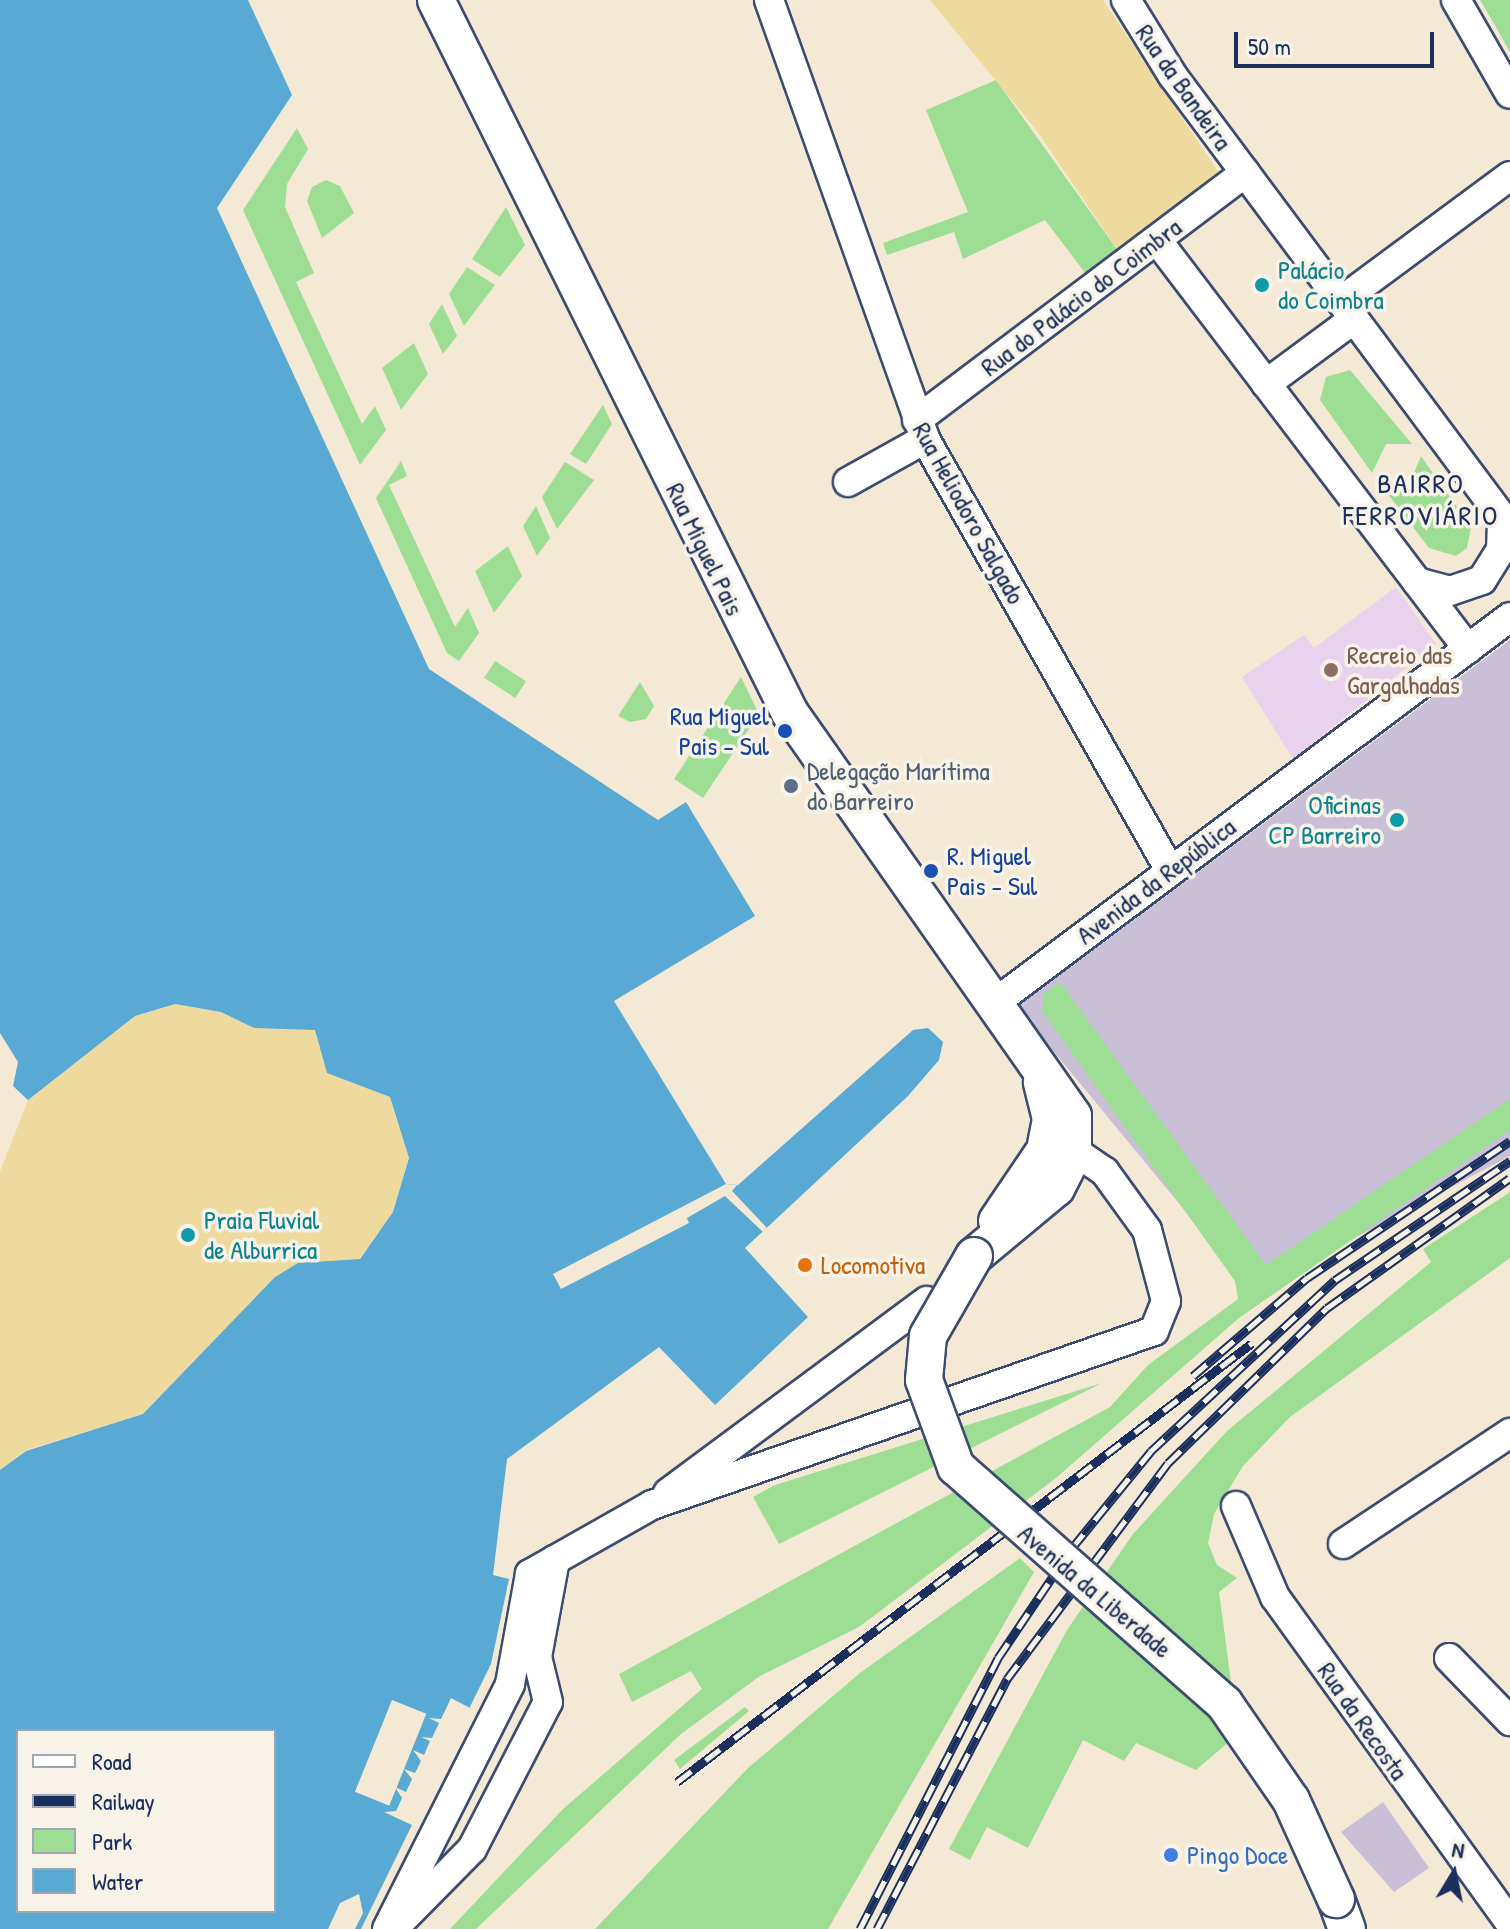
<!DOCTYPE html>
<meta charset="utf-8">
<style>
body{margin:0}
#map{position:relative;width:1510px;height:1929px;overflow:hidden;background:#f4e9d5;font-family:"Patrick Hand",sans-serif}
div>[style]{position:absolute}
.built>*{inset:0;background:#e8d2ee}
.industrial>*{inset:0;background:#c9bfd7}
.green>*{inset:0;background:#9ede94;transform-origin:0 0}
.sand>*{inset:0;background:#eeda9e}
.water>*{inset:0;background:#58a9d3}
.pier>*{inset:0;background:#f4e9d5;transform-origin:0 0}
.roads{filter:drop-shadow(2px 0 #3c4b70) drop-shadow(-2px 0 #3c4b70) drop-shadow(0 2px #3c4b70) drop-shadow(0 -2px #3c4b70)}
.minor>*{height:28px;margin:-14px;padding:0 14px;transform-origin:14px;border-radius:14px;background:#fff}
.tertiary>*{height:36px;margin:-18px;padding:0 18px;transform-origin:18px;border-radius:18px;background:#fff}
.rail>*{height:9px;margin-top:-4.5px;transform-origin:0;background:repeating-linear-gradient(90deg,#f7f3e8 0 18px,#1b2f5e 0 36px);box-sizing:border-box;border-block:2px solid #1b2f5e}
.bridges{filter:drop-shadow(2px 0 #3c4b70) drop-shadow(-2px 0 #3c4b70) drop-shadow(0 2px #3c4b70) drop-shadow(0 -2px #3c4b70)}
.tertiary-bridge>*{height:36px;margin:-18px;padding:0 18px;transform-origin:18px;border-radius:18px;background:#fff}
.dots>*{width:22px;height:22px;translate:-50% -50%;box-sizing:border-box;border:4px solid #f7f3e8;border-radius:50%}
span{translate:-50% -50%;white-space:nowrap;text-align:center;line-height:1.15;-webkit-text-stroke:7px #f7f3e8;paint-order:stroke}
.street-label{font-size:26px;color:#1b2f5e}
.culture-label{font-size:26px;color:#0d838f}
.left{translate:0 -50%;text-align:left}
.right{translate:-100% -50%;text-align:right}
.education-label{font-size:26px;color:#785e54}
.transit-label{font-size:26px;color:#164399}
.service-label{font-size:26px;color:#4e5e75}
.food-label{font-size:26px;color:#c56008}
.shop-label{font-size:26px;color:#366cbe}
.neighbourhood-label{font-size:28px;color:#1b2f5e;letter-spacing:2px}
.legend{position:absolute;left:16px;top:1729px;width:260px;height:184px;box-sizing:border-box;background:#f7f3e8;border:2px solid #9fa5b1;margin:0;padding:10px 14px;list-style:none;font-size:24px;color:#1b2f5e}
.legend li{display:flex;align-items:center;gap:16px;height:40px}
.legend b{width:40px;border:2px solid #9fa5b1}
.north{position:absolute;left:1414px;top:1833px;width:80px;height:80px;-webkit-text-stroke:6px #f7f3e8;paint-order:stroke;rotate:10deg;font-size:22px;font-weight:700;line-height:32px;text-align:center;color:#1b2f5e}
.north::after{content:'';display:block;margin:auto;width:28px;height:36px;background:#1b2f5e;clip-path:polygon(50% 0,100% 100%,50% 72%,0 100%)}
.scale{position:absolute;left:1234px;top:32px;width:200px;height:36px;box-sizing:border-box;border:4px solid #1b2f5e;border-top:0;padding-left:10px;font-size:24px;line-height:28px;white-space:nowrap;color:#1b2f5e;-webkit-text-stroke:6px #f7f3e8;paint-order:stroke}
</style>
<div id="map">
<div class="built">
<i style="clip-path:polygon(1396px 587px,1436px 644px,1293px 759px,1242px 677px,1304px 635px,1314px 648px)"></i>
</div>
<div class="industrial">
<i style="clip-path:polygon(1510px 640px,1510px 1156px,1252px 1292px,1017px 1007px)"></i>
<i style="clip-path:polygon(1383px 1802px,1429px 1868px,1394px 1892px,1341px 1832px)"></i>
</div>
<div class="green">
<i style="clip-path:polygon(1480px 0,1510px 0,1510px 52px,1493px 22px)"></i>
<i style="clip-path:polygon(996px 80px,1121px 255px,1089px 278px,1045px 220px,963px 259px,954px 232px,887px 255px,883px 243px,968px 212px,926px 110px)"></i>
<i style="clip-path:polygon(297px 128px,308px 149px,287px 184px,285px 207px,314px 273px,296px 282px,362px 424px,375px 406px,386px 430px,360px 465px,243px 210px)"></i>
<i style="clip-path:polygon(326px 180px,340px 186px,354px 213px,322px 238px,307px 201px,312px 187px)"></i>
<i style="clip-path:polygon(506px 207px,525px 245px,500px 277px,472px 259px)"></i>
<i style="clip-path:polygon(467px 267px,495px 285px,464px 326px,449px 294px)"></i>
<i style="clip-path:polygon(442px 304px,457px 336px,443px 354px,429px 324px)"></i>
<i style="clip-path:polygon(414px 343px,428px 374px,401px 410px,382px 368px)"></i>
<i style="clip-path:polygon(1350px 370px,1412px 444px,1386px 444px,1372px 473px,1320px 400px,1326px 377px)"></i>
<i style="clip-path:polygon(603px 405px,612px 424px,586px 464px,570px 454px)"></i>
<i style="clip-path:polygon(1421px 456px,1471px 527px,1467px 548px,1456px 556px,1429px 548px,1381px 485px,1410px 482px)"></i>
<i style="clip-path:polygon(401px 461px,407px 476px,389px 485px,455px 627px,468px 608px,479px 633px,459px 661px,447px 653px,376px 498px)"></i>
<i style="clip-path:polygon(565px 462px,594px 480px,557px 529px,542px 497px)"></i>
<i style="clip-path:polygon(536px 506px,550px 538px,537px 556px,523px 526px)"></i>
<i style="clip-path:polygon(508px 546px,522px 576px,494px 613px,475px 571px)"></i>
<i style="left:495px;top:661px;width:37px;height:20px;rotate:33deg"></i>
<i style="clip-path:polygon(741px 677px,759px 714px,703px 798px,674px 779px)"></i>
<i style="clip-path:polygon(640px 682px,654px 706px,646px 719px,630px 722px,618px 716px)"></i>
<i style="clip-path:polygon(1060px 982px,1266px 1265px,1510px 1099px,1510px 1130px,1239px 1318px,1056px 1478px,859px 1627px,760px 1676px,681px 1734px,476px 1929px,450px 1929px,563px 1809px,702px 1689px,691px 1671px,632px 1702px,619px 1674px,1110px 1407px,1148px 1365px,1238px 1299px,1235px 1281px,1042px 1011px,1044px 993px)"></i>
<i style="clip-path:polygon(1510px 1192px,1510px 1258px,1290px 1417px,1243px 1466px,1214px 1514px,1208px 1543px,1217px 1565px,1237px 1578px,1219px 1592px,1238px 1734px,1196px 1770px,1136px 1743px,1124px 1761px,1083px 1740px,1028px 1848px,987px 1827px,970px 1860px,949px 1849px,1067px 1630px,1133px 1534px,1227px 1431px,1431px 1262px,1423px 1249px)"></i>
<i style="clip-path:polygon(1102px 1383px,779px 1544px,753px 1497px,775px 1485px)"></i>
<i style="clip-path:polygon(1020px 1558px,1034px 1572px,828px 1929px,595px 1929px,748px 1768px,860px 1673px)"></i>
<i style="clip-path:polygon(745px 1707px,749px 1711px,680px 1769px,674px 1760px)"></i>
</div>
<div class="sand">
<i style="clip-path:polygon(930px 0,1103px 0,1221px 176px,1121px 255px,1037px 131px)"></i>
<i style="clip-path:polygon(175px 1004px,221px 1012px,254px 1028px,315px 1030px,327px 1073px,390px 1097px,409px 1158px,393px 1212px,359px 1259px,298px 1263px,275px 1277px,143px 1414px,26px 1450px,0 1470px,0 1172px,28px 1100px,135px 1016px)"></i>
</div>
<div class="water">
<i style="clip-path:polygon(evenodd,0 0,248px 0,292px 95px,217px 208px,429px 669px,658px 820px,686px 802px,755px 916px,614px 1001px,726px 1184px,738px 1185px,913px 1030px,928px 1028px,943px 1042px,939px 1060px,908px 1096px,745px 1248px,808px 1317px,715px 1405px,659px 1347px,507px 1459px,493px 1575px,509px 1579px,491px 1664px,361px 1929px,0 1929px,0 1470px,26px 1451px,143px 1414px,275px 1277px,298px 1263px,360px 1259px,393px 1212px,409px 1158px,390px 1097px,327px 1073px,315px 1030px,254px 1028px,221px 1012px,175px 1004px,135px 1016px,28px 1100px,13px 1086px,18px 1062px,0 1033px,0 0,18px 1731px,274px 1731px,274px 1911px,18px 1911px,18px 1731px)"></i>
</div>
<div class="pier">
<i style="clip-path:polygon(726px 1184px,737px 1185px,732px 1191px,767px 1228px,763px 1232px,725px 1196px,687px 1218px,689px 1223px,561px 1289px,553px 1274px)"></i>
<i style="clip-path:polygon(451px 1698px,470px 1708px,414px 1826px,384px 1812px,396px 1811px,402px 1798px,395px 1787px,406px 1792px,412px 1779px,404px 1769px,415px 1773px,421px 1761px,413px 1750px,424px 1755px,430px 1741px,421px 1737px,432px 1738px,439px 1723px,429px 1718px,441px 1719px)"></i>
<i style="left:392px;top:1700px;width:37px;height:99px;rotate:22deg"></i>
<i style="clip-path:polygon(359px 1894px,363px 1913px,355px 1929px,328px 1929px,340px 1903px)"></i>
</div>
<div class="roads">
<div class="minor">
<i style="left:769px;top:0;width:466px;rotate:70.4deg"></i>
<i style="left:925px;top:439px;width:494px;rotate:60.4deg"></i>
<i style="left:1126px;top:0;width:89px;rotate:58.3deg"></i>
<i style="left:1173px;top:76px;width:564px;rotate:53.29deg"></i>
<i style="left:1456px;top:0;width:108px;rotate:60.1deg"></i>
<i style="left:1157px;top:240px;width:514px;rotate:52.75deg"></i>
<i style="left:1341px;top:301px;width:210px;rotate:-36.5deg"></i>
<i style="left:1266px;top:384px;width:109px;rotate:-36.5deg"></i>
<i style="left:917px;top:420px;width:411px;rotate:-37deg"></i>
<i style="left:848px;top:482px;width:88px;rotate:-29.2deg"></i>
<i style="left:1417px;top:582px;width:34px;rotate:15deg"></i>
<i style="left:1450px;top:591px;width:34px;rotate:-19deg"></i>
<i style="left:1482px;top:580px;width:36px;rotate:-58deg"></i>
<i style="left:1501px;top:550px;width:33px;rotate:-88deg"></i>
<i style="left:996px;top:1002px;width:642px;rotate:-36.83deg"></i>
<i style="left:668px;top:1493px;width:322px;rotate:-36.6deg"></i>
<i style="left:1236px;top:1506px;width:99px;rotate:66.8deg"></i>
<i style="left:1275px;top:1597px;width:402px;rotate:54.2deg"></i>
<i style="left:1343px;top:1544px;width:201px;rotate:-33.6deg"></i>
<i style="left:1449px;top:1658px;width:88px;rotate:45.9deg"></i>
<i style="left:396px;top:1926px;width:108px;rotate:-45.4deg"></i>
<i style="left:472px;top:1849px;width:165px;rotate:-62.7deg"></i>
<i style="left:548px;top:1702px;width:46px;rotate:-103.7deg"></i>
<i style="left:537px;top:1657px;width:99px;rotate:-79.5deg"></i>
<i style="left:387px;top:1929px;width:274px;rotate:-63.3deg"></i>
<i style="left:510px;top:1684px;width:112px;rotate:-79.7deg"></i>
<i style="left:530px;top:1574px;width:140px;rotate:-29.5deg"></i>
<i style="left:652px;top:1505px;width:531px;rotate:-19.12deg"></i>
<i style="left:1154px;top:1331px;width:32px;rotate:-68deg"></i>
<i style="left:1166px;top:1301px;width:73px;rotate:-105deg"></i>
<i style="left:1147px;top:1230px;width:72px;rotate:-125.9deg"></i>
<i style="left:1105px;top:1172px;width:58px;rotate:-145.5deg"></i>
</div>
<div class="tertiary">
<i style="left:436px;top:0;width:796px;rotate:63.6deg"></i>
<i style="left:790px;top:713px;width:492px;rotate:54.9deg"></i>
<i style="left:1073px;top:1116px;width:39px;rotate:90deg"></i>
<i style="left:1073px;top:1155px;width:37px;rotate:117deg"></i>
<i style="left:1056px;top:1188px;width:107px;rotate:140.3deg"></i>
<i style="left:997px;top:1221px;width:86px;rotate:-55.9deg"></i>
<i style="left:1045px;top:1150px;width:32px;rotate:-79deg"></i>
<i style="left:1051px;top:1119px;width:38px;rotate:-104deg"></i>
<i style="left:1336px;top:1899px;width:32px;rotate:70deg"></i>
</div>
</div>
<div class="rail">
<i style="left:1193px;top:1376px;width:150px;rotate:-40.7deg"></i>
<i style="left:1307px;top:1278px;width:245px;rotate:-34deg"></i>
<i style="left:677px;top:1782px;width:723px;rotate:-37.36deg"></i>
<i style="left:860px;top:1929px;width:304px;rotate:-63deg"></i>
<i style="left:998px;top:1658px;width:133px;rotate:-56.1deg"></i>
<i style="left:1072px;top:1548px;width:125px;rotate:-50.8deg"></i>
<i style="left:1151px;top:1451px;width:251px;rotate:-42.9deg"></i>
<i style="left:1335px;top:1280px;width:212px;rotate:-34.2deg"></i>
<i style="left:877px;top:1929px;width:282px;rotate:-62.5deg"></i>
<i style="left:1007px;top:1679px;width:269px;rotate:-53.3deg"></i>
<i style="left:1168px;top:1463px;width:222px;rotate:-44.3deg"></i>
<i style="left:1327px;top:1308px;width:224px;rotate:-35.4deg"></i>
</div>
<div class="bridges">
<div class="tertiary-bridge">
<i style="left:974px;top:1256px;width:92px;rotate:119.9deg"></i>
<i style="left:928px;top:1336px;width:44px;rotate:95.2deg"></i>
<i style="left:924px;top:1380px;width:93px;rotate:69.8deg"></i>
<i style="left:956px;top:1467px;width:357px;rotate:41.4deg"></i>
<i style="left:1224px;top:1703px;width:118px;rotate:55.4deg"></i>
<i style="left:1291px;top:1800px;width:109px;rotate:65.6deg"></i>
</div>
</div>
<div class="dots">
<i style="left:1262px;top:285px;background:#0f9aa8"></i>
<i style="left:1331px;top:670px;background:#8d6e63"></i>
<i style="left:785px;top:731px;background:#1a4fb4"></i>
<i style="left:791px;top:786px;background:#5c6f8a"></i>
<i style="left:1397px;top:820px;background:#0f9aa8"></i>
<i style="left:931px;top:871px;background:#1a4fb4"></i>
<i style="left:188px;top:1235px;background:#0f9aa8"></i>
<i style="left:805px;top:1265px;background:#e8710a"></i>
<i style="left:1171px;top:1855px;background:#3f7fe0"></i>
</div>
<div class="street-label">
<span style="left:1184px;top:87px;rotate:55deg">Rua da Bandeira</span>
<span style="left:1081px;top:297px;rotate:-37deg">Rua do Palácio do Coimbra</span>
<span style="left:969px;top:513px;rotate:61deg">Rua Heliodoro Salgado</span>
<span style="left:705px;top:549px;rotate:64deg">Rua Miguel Pais</span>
<span style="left:1156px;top:881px;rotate:-37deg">Avenida da República</span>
<span style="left:1095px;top:1591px;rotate:40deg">Avenida da Liberdade</span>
<span style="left:1363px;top:1721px;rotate:55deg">Rua da Recosta</span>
</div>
<div class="culture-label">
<span class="left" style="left:1278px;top:285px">Palácio<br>do Coimbra</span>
<span class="right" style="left:1381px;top:820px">Oficinas<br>CP Barreiro</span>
<span class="left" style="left:204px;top:1235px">Praia Fluvial<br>de Alburrica</span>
</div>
<div class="education-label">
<span class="left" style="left:1347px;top:670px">Recreio das<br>Gargalhadas</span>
</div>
<div class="transit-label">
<span class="right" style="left:769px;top:731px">Rua Miguel<br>Pais - Sul</span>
<span class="left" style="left:947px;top:871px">R. Miguel<br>Pais - Sul</span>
</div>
<div class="service-label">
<span class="left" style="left:807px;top:786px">Delegação Marítima<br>do Barreiro</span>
</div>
<div class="food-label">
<span class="left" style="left:821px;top:1265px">Locomotiva</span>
</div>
<div class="shop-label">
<span class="left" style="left:1187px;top:1855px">Pingo Doce</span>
</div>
<div class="neighbourhood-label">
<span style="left:1421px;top:499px">BAIRRO<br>FERROVIÁRIO</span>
</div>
<ul class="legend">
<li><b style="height:10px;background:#fff"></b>Road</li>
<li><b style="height:10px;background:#1b2f5e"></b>Railway</li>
<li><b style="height:22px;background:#9ede94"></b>Park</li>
<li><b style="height:22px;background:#58a9d3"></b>Water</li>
</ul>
<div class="north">N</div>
<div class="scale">50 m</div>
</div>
